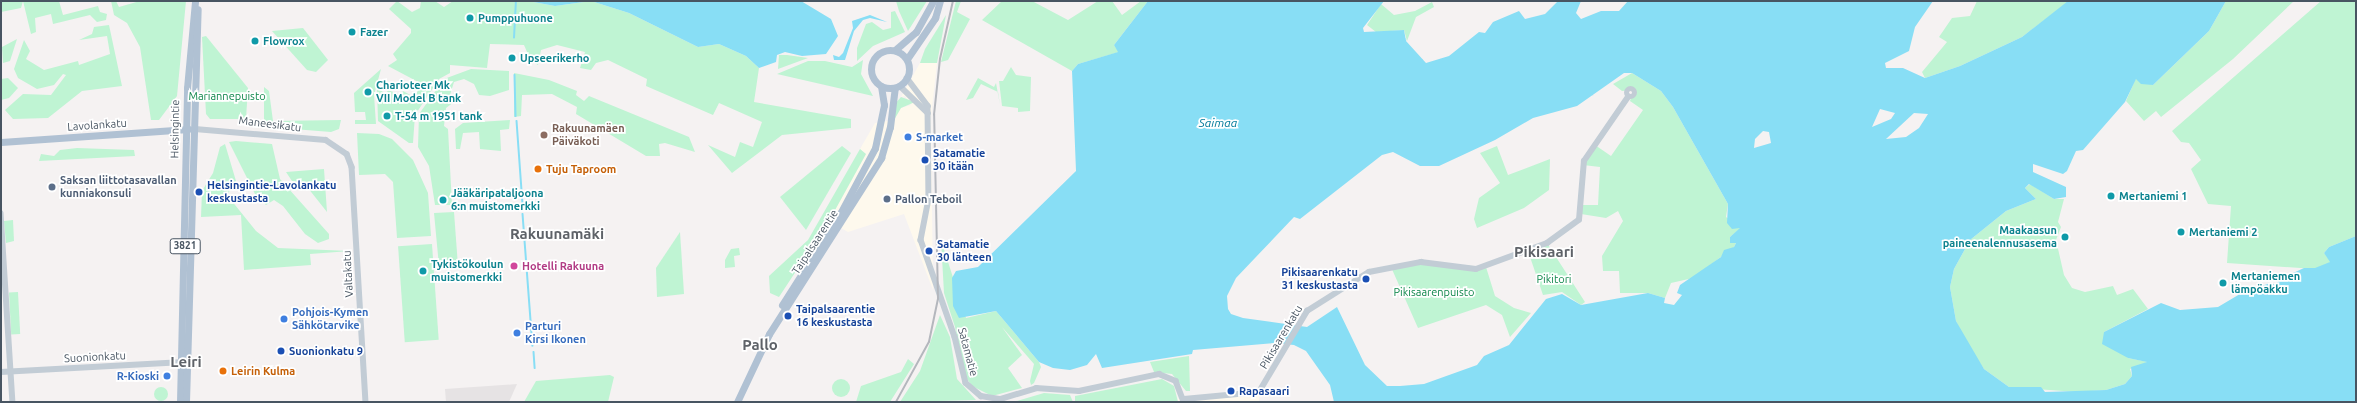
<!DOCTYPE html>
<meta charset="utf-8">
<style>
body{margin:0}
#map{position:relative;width:2357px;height:403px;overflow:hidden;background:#f5f2f2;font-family:Ubuntu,sans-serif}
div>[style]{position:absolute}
.commercial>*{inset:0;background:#fef9ed}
.education>*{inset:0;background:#e6e3e4}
.green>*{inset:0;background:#bff4d3;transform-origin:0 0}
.round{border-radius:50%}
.water>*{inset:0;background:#88def5}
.stream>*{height:1.5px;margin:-0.75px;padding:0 0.75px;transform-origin:0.75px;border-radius:0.75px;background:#88def5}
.minor>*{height:5.5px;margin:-2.75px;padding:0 2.75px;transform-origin:2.75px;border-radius:2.75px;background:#c2ccd5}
.minor>.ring{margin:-2.75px;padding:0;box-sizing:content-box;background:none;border:5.5px solid #c2ccd5;border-radius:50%}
.major>*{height:7px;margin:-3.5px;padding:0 3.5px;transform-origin:3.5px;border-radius:3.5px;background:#b0c1d3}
.major>.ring{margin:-3.5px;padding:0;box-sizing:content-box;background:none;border:7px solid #b0c1d3;border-radius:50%}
.rail>*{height:1.5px;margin:-0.75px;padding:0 0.75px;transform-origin:0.75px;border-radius:0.75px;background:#b4b7bd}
.dots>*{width:11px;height:11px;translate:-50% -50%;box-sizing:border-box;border:2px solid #fff;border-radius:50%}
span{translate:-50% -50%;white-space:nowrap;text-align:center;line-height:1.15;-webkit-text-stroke:3.5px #fff;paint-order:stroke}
.shield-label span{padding:1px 3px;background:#fff;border:1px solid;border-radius:3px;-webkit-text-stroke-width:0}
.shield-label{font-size:10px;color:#485562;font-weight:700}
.culture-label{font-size:11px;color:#0d838f;font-weight:700}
.left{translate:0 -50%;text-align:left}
.right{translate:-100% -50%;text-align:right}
.park-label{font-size:11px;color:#0f874b}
.street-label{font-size:11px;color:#485562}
.education-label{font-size:11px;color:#785e54;font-weight:700}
.shop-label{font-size:11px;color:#366cbe;font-weight:700}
.transit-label{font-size:11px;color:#164399;font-weight:700}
.food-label{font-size:11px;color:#c56008;font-weight:700}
.service-label{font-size:11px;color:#4e5e75;font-weight:700}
.hotel-label{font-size:11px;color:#b23c85;font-weight:700}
.water-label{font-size:12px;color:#037b9b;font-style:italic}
.district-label{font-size:15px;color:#5e6268;font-weight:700}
.frame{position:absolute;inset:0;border:2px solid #485562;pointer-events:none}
</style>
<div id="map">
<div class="commercial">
<i style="clip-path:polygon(920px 63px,937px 63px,931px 117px,933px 290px,904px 214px,848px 232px,829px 221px,866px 154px,860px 149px,875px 123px,894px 120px,901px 108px,911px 105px,905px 96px,901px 97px)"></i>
<i style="clip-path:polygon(1259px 392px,1259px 402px,1178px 402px,1178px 399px)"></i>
</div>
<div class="education">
<i style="clip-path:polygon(517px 384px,509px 402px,446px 402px,445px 389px)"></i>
</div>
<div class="green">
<i style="clip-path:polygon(1px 1px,23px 1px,21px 8px,1px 12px)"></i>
<i style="clip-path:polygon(23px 1px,59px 1px,63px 15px,98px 6px,100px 12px,107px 14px,106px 20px,97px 22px,90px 15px,53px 24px,51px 14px,35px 18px,36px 32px,31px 34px)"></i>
<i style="clip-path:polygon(111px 1px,116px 1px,119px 7px,140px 1px,186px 1px,177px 96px,159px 120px,151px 120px,140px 47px,127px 23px,114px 15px)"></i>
<i style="clip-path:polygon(397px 1px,412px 12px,420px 8px,421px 1px,435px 1px,444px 7px,453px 1px,528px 1px,555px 6px,591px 1px,629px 13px,698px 47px,719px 44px,746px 56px,759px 68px,754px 102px,851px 119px,851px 128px,782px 135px,732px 173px,708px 145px,735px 157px,740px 142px,753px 147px,762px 122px,719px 103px,713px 115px,646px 86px,647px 79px,608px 60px,596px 63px,591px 70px,580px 68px,585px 52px,557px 45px,541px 50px,538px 65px,531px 61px,524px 45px,490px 44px,487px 68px,450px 65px,450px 73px,439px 79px,415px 115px,413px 143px,409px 143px,378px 121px,377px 88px,386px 94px,388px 90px,401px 95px,403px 91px,414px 97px,422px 84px,388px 66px,397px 60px,393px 54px,411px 33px,411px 29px,389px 9px)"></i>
<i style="clip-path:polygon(896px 1px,927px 1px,908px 31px,899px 11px)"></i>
<i style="clip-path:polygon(956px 1px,961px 1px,957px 12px,970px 19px,948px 60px,941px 62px)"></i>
<i style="clip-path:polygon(1002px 1px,1032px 1px,1068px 20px,1098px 1px,1112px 1px,1122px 15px,1141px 1px,1148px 1px,1114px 45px,1119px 52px,1078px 64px,1072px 71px,982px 20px)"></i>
<i style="clip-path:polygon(1977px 1px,2068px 2px,2022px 37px,1960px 66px,1925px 78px,1922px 72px,1947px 42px,1939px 37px,1952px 18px,1970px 16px)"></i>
<i style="clip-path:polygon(2226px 1px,2294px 1px,2233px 59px,2161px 117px,2156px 111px,2144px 121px,2126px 101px,2136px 78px,2153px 85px,2209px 31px)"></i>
<i style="clip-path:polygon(2321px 1px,2356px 1px,2356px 236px,2329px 247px,2324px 253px,2331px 262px,2315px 269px,2227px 263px,2231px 206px,2208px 204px,2191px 169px,2201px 160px,2189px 143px,2181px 142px,2172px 131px)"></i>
<i style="clip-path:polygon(1432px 2px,1434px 7px,1416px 17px,1407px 41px,1404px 30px,1376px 32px,1367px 25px,1381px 4px,1394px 15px,1415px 11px)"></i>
<i style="clip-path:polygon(895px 11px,905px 32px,873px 46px,857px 61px,857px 48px,866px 24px,872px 22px,883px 30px,891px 28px,891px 12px)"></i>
<i style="clip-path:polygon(946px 15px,937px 63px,920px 63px,925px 49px)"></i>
<i style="clip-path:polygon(109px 25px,122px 86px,82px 91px,48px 118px,13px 119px,5px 110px,23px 94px,51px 95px,66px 75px,63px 74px,54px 85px,37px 89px,18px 78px,14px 69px,24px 40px,30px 51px,26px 59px,44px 70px,78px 61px,79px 65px,110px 54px,107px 36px,79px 40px,92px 34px,94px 27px)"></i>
<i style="clip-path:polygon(303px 28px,328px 60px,316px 72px,307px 70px,272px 31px)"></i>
<i style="clip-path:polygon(206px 36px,248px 88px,246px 119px,210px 119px,206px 114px,202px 37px)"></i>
<i style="clip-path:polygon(17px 39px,10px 61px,3px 63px,2px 47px)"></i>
<i style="clip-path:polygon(779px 55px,787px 55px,808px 58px,778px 69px)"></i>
<i style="clip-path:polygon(863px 60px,861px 74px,873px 96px,777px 74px,808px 61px,825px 61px,852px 67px)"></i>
<i style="clip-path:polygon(1011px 67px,1016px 75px,1031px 77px,1030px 111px,1018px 112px,1018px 108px,1002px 106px,999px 81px,1003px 81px)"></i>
<i style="clip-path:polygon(381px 69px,374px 95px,376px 124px,355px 124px,355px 120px,366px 120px,365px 112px,355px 112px,354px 93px)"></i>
<i style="clip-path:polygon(471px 69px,509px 71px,509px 90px,490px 96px,479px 95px,474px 84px,464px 79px,454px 82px,450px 95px,454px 102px,446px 108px,444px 126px,448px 129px,452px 205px,435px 205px,429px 166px,418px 147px,419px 114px,444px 79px)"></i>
<i style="clip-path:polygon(514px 73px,549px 80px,577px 91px,576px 95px,584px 101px,589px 96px,689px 137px,695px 152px,665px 143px,659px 144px,660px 156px,646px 156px,576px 114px,577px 107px,552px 94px,522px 95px,521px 116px,514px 117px)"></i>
<i style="clip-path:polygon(1632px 73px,1661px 91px,1673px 107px,1728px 204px,1726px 217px,1741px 228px,1730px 237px,1736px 243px,1734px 247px,1693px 278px,1671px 283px,1665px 298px,1648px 293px,1620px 293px,1619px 271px,1603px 271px,1602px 256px,1623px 221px,1618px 211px,1606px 218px,1581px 214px,1581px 205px,1598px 205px,1600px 167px,1583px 165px,1595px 145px,1611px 156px,1643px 110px,1630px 101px,1634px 90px,1622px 91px,1613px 84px)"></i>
<i style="clip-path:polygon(8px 78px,18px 88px,9px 98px,1px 100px,1px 79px)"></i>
<i style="clip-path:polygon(978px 78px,994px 87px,996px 83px,1000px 105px,998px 92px,981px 84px,973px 98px,966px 100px)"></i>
<i style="clip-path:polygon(264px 87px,269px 91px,273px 121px,341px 120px,339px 129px,331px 132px,268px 127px,264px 122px)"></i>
<i style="clip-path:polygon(901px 97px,915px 102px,901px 108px,894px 120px,895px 104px)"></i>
<i style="clip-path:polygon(510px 120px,509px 129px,500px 130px,501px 151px,480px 149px,479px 132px,463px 133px,460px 149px,456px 149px,455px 129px,463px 123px)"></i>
<i style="clip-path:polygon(357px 133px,379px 134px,392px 139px,413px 160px,428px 193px,431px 236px,397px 238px,393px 182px,385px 174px,359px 175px)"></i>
<i style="clip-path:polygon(236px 141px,272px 144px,280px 179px,329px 234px,329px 239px,318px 243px,305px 234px,283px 206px,274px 200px,266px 205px,255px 194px,229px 142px)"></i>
<i style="clip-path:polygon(225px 144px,236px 181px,227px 195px,256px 231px,278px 248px,350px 251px,310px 254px,311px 265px,244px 270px,241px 215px,201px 217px,202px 191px,213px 173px,220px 147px)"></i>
<i style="clip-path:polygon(842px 146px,851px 153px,806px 230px,780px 197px)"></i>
<i style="clip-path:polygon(1497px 146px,1508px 175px,1550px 159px,1549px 190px,1524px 208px,1477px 228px,1474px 219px,1479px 198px,1500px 183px,1480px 153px)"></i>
<i style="clip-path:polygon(77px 148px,134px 150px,135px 156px,39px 161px,41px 154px,54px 156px,60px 150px)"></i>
<i style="clip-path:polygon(860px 149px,866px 154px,829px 221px,779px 297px,770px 293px,769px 276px,808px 240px)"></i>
<i style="clip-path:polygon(324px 169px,327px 212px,304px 183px,292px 181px,286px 172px)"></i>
<i style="clip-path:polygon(2030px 184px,2054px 199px,2064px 199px,2058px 222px,2061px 227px,2056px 240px,2064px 275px,2072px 288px,2085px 292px,2113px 286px,2117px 295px,2133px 289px,2148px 309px,2104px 332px,2128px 358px,2148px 362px,2130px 369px,2132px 376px,2125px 384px,2106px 390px,2077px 392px,2009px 387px,1984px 369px,1965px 341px,1956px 321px,1950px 287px,1954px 269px,1970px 240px,2006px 211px,2036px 199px,2025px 188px)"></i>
<i style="clip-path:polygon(454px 212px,458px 266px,448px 268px,439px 266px,434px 213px)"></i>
<i style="clip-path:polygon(13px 220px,14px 241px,6px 243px,4px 221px)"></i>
<i style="clip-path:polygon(680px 232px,684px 294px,657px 297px,656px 268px)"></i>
<i style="clip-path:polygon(941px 240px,966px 318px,996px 311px,1039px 362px,1041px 367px,1034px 383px,1031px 385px,1030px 381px,1034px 364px,1002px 327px,1022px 355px,1008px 368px,1022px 388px,992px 396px,972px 386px,965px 376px,955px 327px,944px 293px)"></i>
<i style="clip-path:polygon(1547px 243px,1585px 302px,1581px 305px,1562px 292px,1543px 295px,1528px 251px)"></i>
<i style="left:432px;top:244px;width:96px;height:34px;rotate:86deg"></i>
<i style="clip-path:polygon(739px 248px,740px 255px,734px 256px,735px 267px,725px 268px,725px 260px,731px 249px)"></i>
<i style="clip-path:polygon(1421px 262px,1486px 267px,1495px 296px,1514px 308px,1531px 313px,1510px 337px,1502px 315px,1486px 305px,1418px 328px,1391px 267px)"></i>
<i style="left:18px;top:292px;width:42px;height:9px;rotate:87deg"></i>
<i style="clip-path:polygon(940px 315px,950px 337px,957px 379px,976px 400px,900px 402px,920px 371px)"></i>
<i style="clip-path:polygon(1189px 356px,1190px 391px,1186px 391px,1172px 374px,1154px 372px,1150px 362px)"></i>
<i style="clip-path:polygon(908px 359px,914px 364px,890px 402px,856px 402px,861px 386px,901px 372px)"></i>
<i style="clip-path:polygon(610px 375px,614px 377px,608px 402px,524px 402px,536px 381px)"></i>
<i class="round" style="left:832px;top:379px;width:18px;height:18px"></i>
<i style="clip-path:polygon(1162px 379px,1174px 386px,1178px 402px,1075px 402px,1075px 396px)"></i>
<i class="round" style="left:154px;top:387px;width:14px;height:14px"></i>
<i style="clip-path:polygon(1044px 393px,1070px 395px,1073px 402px,1013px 402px)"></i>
</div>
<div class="water">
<i style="clip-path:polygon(528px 1px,801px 1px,831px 19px,838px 36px,826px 54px,802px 56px,785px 52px,777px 55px,776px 62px,759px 68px,746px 56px,719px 44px,698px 47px,629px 13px,591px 1px,555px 6px)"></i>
<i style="clip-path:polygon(evenodd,1148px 1px,1384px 1px,1363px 28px,1364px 32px,1404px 30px,1406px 41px,1426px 63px,1449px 56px,1479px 32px,1485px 33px,1493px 22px,1519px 11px,1525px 19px,1545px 14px,1558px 1px,1581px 1px,1576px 13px,1581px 19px,1601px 11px,1619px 11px,1628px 1px,1933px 1px,1915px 27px,1909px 51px,1885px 63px,1886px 68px,1903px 68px,1925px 78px,1960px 66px,2022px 37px,2068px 1px,2226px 1px,2209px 31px,2153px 85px,2141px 84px,2136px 79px,2125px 102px,2083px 150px,2076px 151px,2067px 171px,2063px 174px,2033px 164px,2033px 172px,2066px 187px,2066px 197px,2054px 199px,2029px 184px,2025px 188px,2036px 199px,2006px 211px,1970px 240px,1954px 269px,1950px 287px,1956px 321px,1984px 369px,2009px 387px,2041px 387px,2045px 392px,2106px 390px,2125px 384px,2132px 376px,2131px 367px,2147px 362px,2128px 358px,2102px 344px,2104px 332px,2161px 303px,2180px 310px,2218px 307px,2245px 291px,2271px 283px,2277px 286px,2278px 280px,2304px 268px,2315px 268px,2330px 262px,2324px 253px,2329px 247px,2356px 236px,2356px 402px,1334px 402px,1330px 385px,1306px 351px,1294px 345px,1274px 343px,1193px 350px,1192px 354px,1102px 368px,1096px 354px,1087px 365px,1070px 370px,1053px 368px,1039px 362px,996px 311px,959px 318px,953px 306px,952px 278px,956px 271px,978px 267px,1076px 171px,1072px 71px,1078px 64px,1118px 52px,1114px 45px,1148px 1px,1624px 73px,1632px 73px,1661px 91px,1673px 107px,1728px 204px,1727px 223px,1732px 229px,1740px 228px,1730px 237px,1730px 243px,1736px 243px,1734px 247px,1724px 250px,1721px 257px,1680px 285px,1677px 293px,1682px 295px,1674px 305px,1664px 303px,1665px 298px,1648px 293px,1581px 305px,1562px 294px,1546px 299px,1509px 345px,1484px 356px,1477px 365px,1424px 384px,1400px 386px,1387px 386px,1365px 365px,1337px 307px,1307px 327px,1243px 318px,1231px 314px,1228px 309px,1227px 296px,1236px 278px,1294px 217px,1300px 219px,1382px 155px,1393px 152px,1420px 166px,1439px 166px,1495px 140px,1533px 118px,1577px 106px,1624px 73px,1148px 1px,1880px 109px,1895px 113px,1891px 119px,1872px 127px,1880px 109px,1148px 1px,1914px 113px,1928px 114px,1919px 128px,1906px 137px,1886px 139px,1914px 113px,1148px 1px,1763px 131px,1769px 132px,1771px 143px,1754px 148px,1755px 139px,1763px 131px)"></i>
<i style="clip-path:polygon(870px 15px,887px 22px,870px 18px,863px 20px,854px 31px,845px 60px,834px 60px,833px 55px,839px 57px,843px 53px,853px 28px,852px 21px)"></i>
</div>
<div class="stream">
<i style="left:514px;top:38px;width:37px;rotate:-87deg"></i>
<i style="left:515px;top:75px;width:41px;rotate:88.6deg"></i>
<i style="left:517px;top:121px;width:84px;rotate:85.9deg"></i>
<i style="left:523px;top:214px;width:132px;rotate:85.7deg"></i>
<i style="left:534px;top:352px;width:16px;rotate:86deg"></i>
</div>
<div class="minor">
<i style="left:907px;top:78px;width:35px;rotate:53deg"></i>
<i style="left:928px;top:106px;width:93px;rotate:89.4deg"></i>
<i style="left:929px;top:199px;width:42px;rotate:101deg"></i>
<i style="left:921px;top:240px;width:103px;rotate:70.7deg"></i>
<i style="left:955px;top:337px;width:47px;rotate:76.6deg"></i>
<i style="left:966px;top:383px;width:20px;rotate:41deg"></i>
<i style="left:981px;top:396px;width:20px;rotate:9deg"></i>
<i style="left:1001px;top:399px;width:37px;rotate:-17deg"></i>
<i style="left:1036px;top:388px;width:43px;rotate:4deg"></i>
<i style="left:1079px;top:391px;width:82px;rotate:-12deg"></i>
<i style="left:1159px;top:374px;width:18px;rotate:22deg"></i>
<i style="left:1176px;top:381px;width:22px;rotate:69deg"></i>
<i style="left:900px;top:86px;width:39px;rotate:44deg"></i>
<i class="ring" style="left:1626.5px;top:88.5px;width:3.5px;height:3.5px"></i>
<i style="left:195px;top:129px;width:131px;rotate:4.8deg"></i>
<i style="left:326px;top:140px;width:25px;rotate:34deg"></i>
<i style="left:347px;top:154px;width:14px;rotate:69deg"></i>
<i style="left:352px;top:167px;width:235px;rotate:86.6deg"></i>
<i style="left:1px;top:213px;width:189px;rotate:86.4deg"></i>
<i style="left:1px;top:372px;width:183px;rotate:-3.1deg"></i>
<i style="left:1184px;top:399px;width:75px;rotate:-5.3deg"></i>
<i style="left:1259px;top:392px;width:94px;rotate:-59.3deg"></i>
<i style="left:1307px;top:311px;width:73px;rotate:-32.2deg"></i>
<i style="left:1369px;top:272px;width:53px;rotate:-10.9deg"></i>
<i style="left:1421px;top:262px;width:55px;rotate:7.3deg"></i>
<i style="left:1476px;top:269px;width:76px;rotate:-20.1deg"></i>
<i style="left:1547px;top:243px;width:39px;rotate:-36deg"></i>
<i style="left:1579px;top:220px;width:59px;rotate:-85.2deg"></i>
<i style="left:1584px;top:161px;width:78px;rotate:-55.5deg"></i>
</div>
<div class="major">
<i class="ring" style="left:871px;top:50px;width:31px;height:31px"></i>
<i style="left:895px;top:50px;width:28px;rotate:-41deg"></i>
<i style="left:916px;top:32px;width:35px;rotate:-61deg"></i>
<i style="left:907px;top:59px;width:50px;rotate:-55.7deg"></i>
<i style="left:935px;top:18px;width:18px;rotate:-74deg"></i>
<i style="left:1px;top:142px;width:188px;rotate:-4deg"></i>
<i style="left:782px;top:305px;width:110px;rotate:-57.6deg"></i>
<i style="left:841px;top:212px;width:72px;rotate:-62deg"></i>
<i style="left:875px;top:148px;width:44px;rotate:-78.2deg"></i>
<i style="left:884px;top:105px;width:19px;rotate:-99deg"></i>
<i style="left:180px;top:402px;width:314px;rotate:-88.7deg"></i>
<i style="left:187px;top:88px;width:87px;rotate:-84.7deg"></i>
<i style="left:186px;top:402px;width:393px;rotate:-88.3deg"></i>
<i style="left:737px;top:402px;width:75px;rotate:-64.8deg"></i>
<i style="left:769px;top:334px;width:209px;rotate:-57.5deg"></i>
<i style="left:881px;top:158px;width:32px;rotate:-74deg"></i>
<i style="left:890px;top:127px;width:39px;rotate:-83deg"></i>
</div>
<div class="rail">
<i style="left:896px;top:402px;width:68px;rotate:-61.2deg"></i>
<i style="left:929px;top:342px;width:44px;rotate:-78.2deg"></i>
<i style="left:938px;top:299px;width:184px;rotate:-91.2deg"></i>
<i style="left:934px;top:115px;width:56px;rotate:-83.9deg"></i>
<i style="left:940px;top:59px;width:59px;rotate:-77.4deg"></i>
</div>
<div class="dots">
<i style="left:470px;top:18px;background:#0f9aa8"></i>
<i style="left:352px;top:32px;background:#0f9aa8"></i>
<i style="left:255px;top:41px;background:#0f9aa8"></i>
<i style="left:512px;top:58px;background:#0f9aa8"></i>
<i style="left:368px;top:92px;background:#0f9aa8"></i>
<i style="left:387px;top:116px;background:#0f9aa8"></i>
<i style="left:544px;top:135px;background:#8d6e63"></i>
<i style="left:908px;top:137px;background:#3f7fe0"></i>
<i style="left:925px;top:160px;background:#1a4fb4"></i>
<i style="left:538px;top:169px;background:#e8710a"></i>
<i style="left:52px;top:187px;background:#5c6f8a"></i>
<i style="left:199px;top:192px;background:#1a4fb4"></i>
<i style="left:2111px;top:196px;background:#0f9aa8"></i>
<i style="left:887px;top:199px;background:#5c6f8a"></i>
<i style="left:443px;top:200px;background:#0f9aa8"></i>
<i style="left:2181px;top:232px;background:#0f9aa8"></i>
<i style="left:2065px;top:237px;background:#0f9aa8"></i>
<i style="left:929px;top:251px;background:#1a4fb4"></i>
<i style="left:514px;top:266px;background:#d1479c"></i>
<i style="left:423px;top:271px;background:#0f9aa8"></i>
<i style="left:1366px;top:279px;background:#1a4fb4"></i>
<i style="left:2223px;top:283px;background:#0f9aa8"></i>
<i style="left:788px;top:316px;background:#1a4fb4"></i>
<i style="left:284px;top:319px;background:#3f7fe0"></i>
<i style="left:517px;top:333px;background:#3f7fe0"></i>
<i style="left:281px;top:351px;background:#1a4fb4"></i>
<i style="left:223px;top:371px;background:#e8710a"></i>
<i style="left:167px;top:376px;background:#3f7fe0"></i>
<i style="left:1231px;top:391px;background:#1a4fb4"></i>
</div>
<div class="shield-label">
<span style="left:185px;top:246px">3821</span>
</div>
<div class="culture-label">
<span class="left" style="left:478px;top:18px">Pumppuhuone</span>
<span class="left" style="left:360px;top:32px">Fazer</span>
<span class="left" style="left:263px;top:41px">Flowrox</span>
<span class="left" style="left:520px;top:58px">Upseerikerho</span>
<span class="left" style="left:376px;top:92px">Charioteer Mk<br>VII Model B tank</span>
<span class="left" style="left:395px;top:116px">T-54 m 1951 tank</span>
<span class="left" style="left:451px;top:200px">Jääkäripataljoona<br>6:n muistomerkki</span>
<span class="left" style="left:2119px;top:196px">Mertaniemi 1</span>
<span class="right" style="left:2057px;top:237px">Maakaasun<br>paineenalennusasema</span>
<span class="left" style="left:2189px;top:232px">Mertaniemi 2</span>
<span class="left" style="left:431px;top:271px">Tykistökoulun<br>muistomerkki</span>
<span class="left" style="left:2231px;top:283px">Mertaniemen<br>lämpöakku</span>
</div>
<div class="park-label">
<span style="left:227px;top:96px">Mariannepuisto</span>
<span style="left:1554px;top:279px">Pikitori</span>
<span style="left:1434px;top:292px">Pikisaarenpuisto</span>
</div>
<div class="street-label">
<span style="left:270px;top:124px;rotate:7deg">Maneesikatu</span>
<span style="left:97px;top:125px;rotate:-4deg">Lavolankatu</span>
<span style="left:175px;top:129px;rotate:-89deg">Helsingintie</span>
<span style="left:815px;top:242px;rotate:-57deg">Taipalsaarentie</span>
<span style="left:348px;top:274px;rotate:-93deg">Valtakatu</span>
<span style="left:1281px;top:337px;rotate:-59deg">Pikisaarenkatu</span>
<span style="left:968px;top:352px;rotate:75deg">Satamatie</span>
<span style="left:95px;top:357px;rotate:-3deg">Suonionkatu</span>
</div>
<div class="education-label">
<span class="left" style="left:552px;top:135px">Rakuunamäen<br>Päiväkoti</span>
</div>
<div class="shop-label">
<span class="left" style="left:916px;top:137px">S-market</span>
<span class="left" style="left:292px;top:319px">Pohjois-Kymen<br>Sähkötarvike</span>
<span class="left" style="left:525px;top:333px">Parturi<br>Kirsi Ikonen</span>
<span class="right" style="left:159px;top:376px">R-Kioski</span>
</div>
<div class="transit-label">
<span class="left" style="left:933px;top:160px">Satamatie<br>30 itään</span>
<span class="left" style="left:207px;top:192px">Helsingintie-Lavolankatu<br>keskustasta</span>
<span class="left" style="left:937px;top:251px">Satamatie<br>30 länteen</span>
<span class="right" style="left:1358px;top:279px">Pikisaarenkatu<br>31 keskustasta</span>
<span class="left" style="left:796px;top:316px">Taipalsaarentie<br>16 keskustasta</span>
<span class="left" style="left:289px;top:351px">Suonionkatu 9</span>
<span class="left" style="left:1239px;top:391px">Rapasaari</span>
</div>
<div class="food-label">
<span class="left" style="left:546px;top:169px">Tuju Taproom</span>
<span class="left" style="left:231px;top:371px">Leirin Kulma</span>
</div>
<div class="service-label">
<span class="left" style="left:60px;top:187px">Saksan liittotasavallan<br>kunniakonsuli</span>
<span class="left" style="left:895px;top:199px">Pallon Teboil</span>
</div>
<div class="hotel-label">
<span class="left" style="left:522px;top:266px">Hotelli Rakuuna</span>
</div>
<div class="water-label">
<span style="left:1218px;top:123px">Saimaa</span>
</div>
<div class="district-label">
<span style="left:557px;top:234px">Rakuunamäki</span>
<span style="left:1544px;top:252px">Pikisaari</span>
<span style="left:760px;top:345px">Pallo</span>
<span style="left:186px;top:362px">Leiri</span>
</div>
<div class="frame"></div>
</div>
